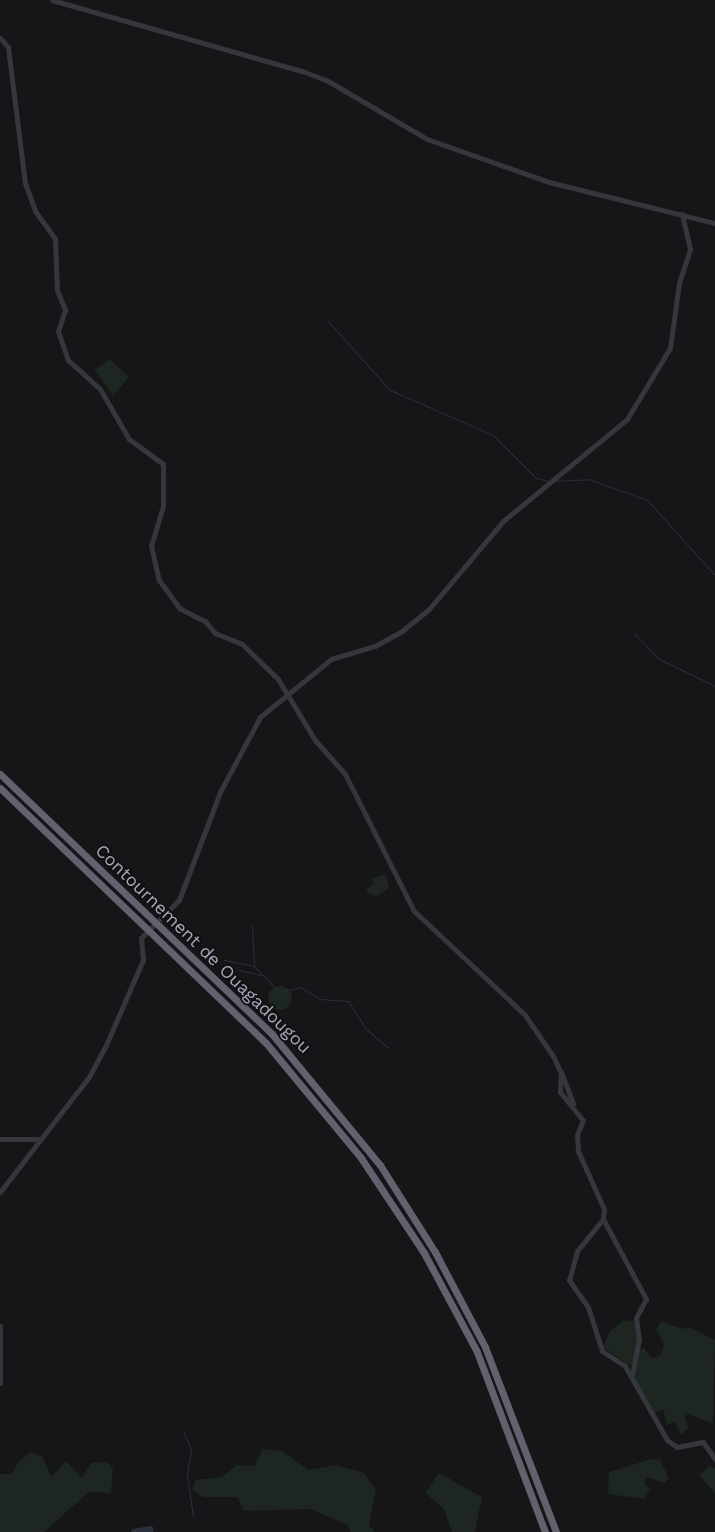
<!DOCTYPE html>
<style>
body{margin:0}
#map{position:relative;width:715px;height:1532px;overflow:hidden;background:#161517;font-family:"Work Sans",sans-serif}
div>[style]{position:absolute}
.green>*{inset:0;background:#1d2620}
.round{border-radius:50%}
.stream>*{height:1px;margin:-0.5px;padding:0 0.5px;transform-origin:0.5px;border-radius:0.5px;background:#2a303c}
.river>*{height:7px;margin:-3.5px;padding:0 3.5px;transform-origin:3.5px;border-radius:3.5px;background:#2a303c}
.minor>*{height:5px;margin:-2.5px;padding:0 2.5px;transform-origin:2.5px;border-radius:2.5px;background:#36363d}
.highway>*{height:7px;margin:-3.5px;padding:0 3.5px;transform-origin:3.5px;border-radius:3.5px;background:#62626e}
span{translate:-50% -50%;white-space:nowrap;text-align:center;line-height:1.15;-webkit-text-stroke:4px #111012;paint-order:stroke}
.street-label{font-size:18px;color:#a6a7b9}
</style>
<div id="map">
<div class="green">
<i style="clip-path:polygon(110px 359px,129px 377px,113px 396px,95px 370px)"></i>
<i style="clip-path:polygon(386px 874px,389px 888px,377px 897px,370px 894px,366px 890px,374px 883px,371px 879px)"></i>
<i class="round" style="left:268px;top:986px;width:24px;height:24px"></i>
<i style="clip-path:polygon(624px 1320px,637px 1322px,639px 1351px,644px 1347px,651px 1359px,661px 1355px,664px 1344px,656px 1330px,661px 1321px,682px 1329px,689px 1327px,715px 1340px,713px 1424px,684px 1412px,688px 1428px,681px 1435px,675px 1422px,667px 1425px,663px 1409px,653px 1414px,635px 1389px,636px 1370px,603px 1347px,610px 1331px)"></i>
<i style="clip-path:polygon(263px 1449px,282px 1451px,308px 1470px,336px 1465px,364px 1473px,376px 1490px,369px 1525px,375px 1532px,351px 1532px,347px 1525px,311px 1509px,244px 1511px,237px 1497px,203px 1497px,192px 1490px,195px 1480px,222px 1477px,237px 1465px,254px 1466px)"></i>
<i style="clip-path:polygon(31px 1452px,42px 1456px,51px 1477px,66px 1461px,82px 1478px,91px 1463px,107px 1462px,113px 1469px,111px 1493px,89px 1492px,44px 1532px,0 1532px,0 1474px,12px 1474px,18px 1462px)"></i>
<i style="clip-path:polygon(651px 1459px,660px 1460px,669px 1478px,665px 1483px,646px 1477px,644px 1483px,650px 1490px,644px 1499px,608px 1494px,609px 1472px)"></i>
<i style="clip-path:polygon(710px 1465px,715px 1468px,715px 1494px,699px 1475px)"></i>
<i style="clip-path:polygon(439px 1473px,482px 1497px,475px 1532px,452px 1532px,444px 1509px,425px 1493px)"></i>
</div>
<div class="stream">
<i style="left:327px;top:320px;width:94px;rotate:48deg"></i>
<i style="left:390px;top:390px;width:112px;rotate:23.6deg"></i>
<i style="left:493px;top:435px;width:61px;rotate:45deg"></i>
<i style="left:536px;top:478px;width:13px;rotate:13deg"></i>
<i style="left:555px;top:481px;width:33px;rotate:-3deg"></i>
<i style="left:588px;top:479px;width:63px;rotate:19.6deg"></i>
<i style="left:647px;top:500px;width:101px;rotate:47.8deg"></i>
<i style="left:634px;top:633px;width:36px;rotate:46deg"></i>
<i style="left:659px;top:659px;width:62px;rotate:25.7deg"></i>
<i style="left:252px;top:926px;width:40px;rotate:87.1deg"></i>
<i style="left:224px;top:960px;width:31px;rotate:11deg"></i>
<i style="left:254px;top:966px;width:36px;rotate:46deg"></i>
<i style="left:279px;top:992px;width:22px;rotate:-13deg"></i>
<i style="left:300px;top:987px;width:23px;rotate:31deg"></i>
<i style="left:320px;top:999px;width:28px;rotate:4deg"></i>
<i style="left:348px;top:1001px;width:33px;rotate:57deg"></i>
<i style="left:366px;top:1029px;width:30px;rotate:40deg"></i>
<i style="left:239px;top:970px;width:26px;rotate:13deg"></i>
<i style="left:183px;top:1431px;width:20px;rotate:66deg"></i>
<i style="left:191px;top:1449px;width:26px;rotate:99deg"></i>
<i style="left:187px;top:1475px;width:42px;rotate:81.9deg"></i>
</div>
<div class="river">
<i style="left:134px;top:1532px;width:16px;rotate:-11deg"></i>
</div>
<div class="minor">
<i style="left:52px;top:0;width:260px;rotate:15.9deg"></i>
<i style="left:302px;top:71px;width:28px;rotate:21deg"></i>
<i style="left:328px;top:81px;width:115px;rotate:30.4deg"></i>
<i style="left:427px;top:139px;width:129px;rotate:19.4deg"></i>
<i style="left:549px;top:182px;width:171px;rotate:13.9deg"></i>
<i style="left:0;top:38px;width:12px;rotate:48deg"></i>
<i style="left:8px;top:47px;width:137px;rotate:82.9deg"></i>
<i style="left:25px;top:183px;width:30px;rotate:70deg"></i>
<i style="left:35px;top:211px;width:34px;rotate:54deg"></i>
<i style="left:55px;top:239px;width:51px;rotate:87.8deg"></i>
<i style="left:57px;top:290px;width:22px;rotate:68deg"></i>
<i style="left:65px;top:310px;width:22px;rotate:108deg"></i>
<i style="left:58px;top:331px;width:31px;rotate:71deg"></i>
<i style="left:68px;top:360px;width:43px;rotate:42.2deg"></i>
<i style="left:100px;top:389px;width:58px;rotate:59.9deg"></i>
<i style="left:129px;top:439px;width:42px;rotate:36.3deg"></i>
<i style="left:163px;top:464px;width:42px;rotate:90deg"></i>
<i style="left:163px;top:506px;width:42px;rotate:106.7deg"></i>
<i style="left:151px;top:546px;width:35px;rotate:77deg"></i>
<i style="left:159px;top:580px;width:34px;rotate:54deg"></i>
<i style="left:179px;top:608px;width:29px;rotate:27deg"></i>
<i style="left:205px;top:621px;width:16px;rotate:50deg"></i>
<i style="left:215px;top:633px;width:29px;rotate:22deg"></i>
<i style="left:242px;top:644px;width:50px;rotate:44.2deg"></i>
<i style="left:278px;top:679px;width:71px;rotate:58.8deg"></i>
<i style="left:315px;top:740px;width:45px;rotate:48.6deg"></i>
<i style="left:345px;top:774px;width:153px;rotate:63.3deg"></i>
<i style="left:414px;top:911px;width:152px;rotate:43.1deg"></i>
<i style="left:525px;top:1015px;width:50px;rotate:55.7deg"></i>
<i style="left:553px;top:1056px;width:19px;rotate:65deg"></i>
<i style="left:561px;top:1073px;width:19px;rotate:93deg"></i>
<i style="left:560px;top:1092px;width:36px;rotate:51deg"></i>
<i style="left:583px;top:1120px;width:16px;rotate:112deg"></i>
<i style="left:577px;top:1135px;width:16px;rotate:86deg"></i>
<i style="left:578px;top:1151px;width:64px;rotate:65.9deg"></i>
<i style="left:604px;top:1209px;width:10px;rotate:96deg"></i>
<i style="left:603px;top:1219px;width:41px;rotate:129.1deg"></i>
<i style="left:577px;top:1251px;width:30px;rotate:105deg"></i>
<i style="left:569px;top:1280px;width:33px;rotate:55deg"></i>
<i style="left:588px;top:1307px;width:46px;rotate:72.3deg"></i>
<i style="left:602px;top:1351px;width:27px;rotate:33deg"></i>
<i style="left:625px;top:1366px;width:85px;rotate:60.4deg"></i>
<i style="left:667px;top:1440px;width:12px;rotate:35deg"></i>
<i style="left:677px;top:1447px;width:26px;rotate:-11deg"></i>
<i style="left:703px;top:1442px;width:21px;rotate:55deg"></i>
<i style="left:561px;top:1072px;width:34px;rotate:69deg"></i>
<i style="left:0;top:1139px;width:41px"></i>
<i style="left:0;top:1192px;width:145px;rotate:-52.3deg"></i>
<i style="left:89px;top:1077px;width:36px;rotate:-62deg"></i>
<i style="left:106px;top:1045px;width:93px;rotate:-66.5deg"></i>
<i style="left:143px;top:960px;width:22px;rotate:-95deg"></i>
<i style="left:141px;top:938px;width:54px;rotate:-45deg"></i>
<i style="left:179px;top:900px;width:116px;rotate:-69.2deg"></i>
<i style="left:220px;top:792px;width:85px;rotate:-61.9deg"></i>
<i style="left:260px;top:717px;width:92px;rotate:-39.2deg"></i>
<i style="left:331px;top:659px;width:46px;rotate:-16.5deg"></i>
<i style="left:375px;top:646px;width:31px;rotate:-29deg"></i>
<i style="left:402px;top:631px;width:35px;rotate:-39deg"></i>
<i style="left:429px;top:609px;width:115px;rotate:-49.9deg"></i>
<i style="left:503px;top:521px;width:161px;rotate:-39.4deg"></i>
<i style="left:627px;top:419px;width:83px;rotate:-58.8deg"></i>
<i style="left:670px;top:348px;width:66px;rotate:-82.1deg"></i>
<i style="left:679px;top:283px;width:36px;rotate:-72deg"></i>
<i style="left:690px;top:249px;width:36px;rotate:-103deg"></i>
<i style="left:603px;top:1219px;width:91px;rotate:61.7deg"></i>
<i style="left:646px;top:1299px;width:21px;rotate:118deg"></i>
<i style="left:636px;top:1318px;width:21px;rotate:82deg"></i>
<i style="left:639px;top:1339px;width:38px;rotate:101deg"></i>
<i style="left:0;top:1326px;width:57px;rotate:90deg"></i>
</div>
<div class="highway">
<i style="left:0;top:774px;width:376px;rotate:43.7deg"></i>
<i style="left:272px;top:1034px;width:170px;rotate:50.5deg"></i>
<i style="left:380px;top:1165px;width:103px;rotate:57.7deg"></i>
<i style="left:435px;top:1252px;width:107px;rotate:62.2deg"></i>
<i style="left:485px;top:1347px;width:198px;rotate:69deg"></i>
<i style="left:0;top:788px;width:368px;rotate:43.8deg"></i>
<i style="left:266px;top:1043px;width:149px;rotate:50.4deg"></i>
<i style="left:361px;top:1158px;width:114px;rotate:56.4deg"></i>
<i style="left:424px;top:1253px;width:112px;rotate:61.8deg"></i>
<i style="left:477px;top:1352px;width:192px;rotate:69.3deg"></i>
</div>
<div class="street-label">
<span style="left:203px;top:949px;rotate:44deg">Contournement de Ouagadougou</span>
</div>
</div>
